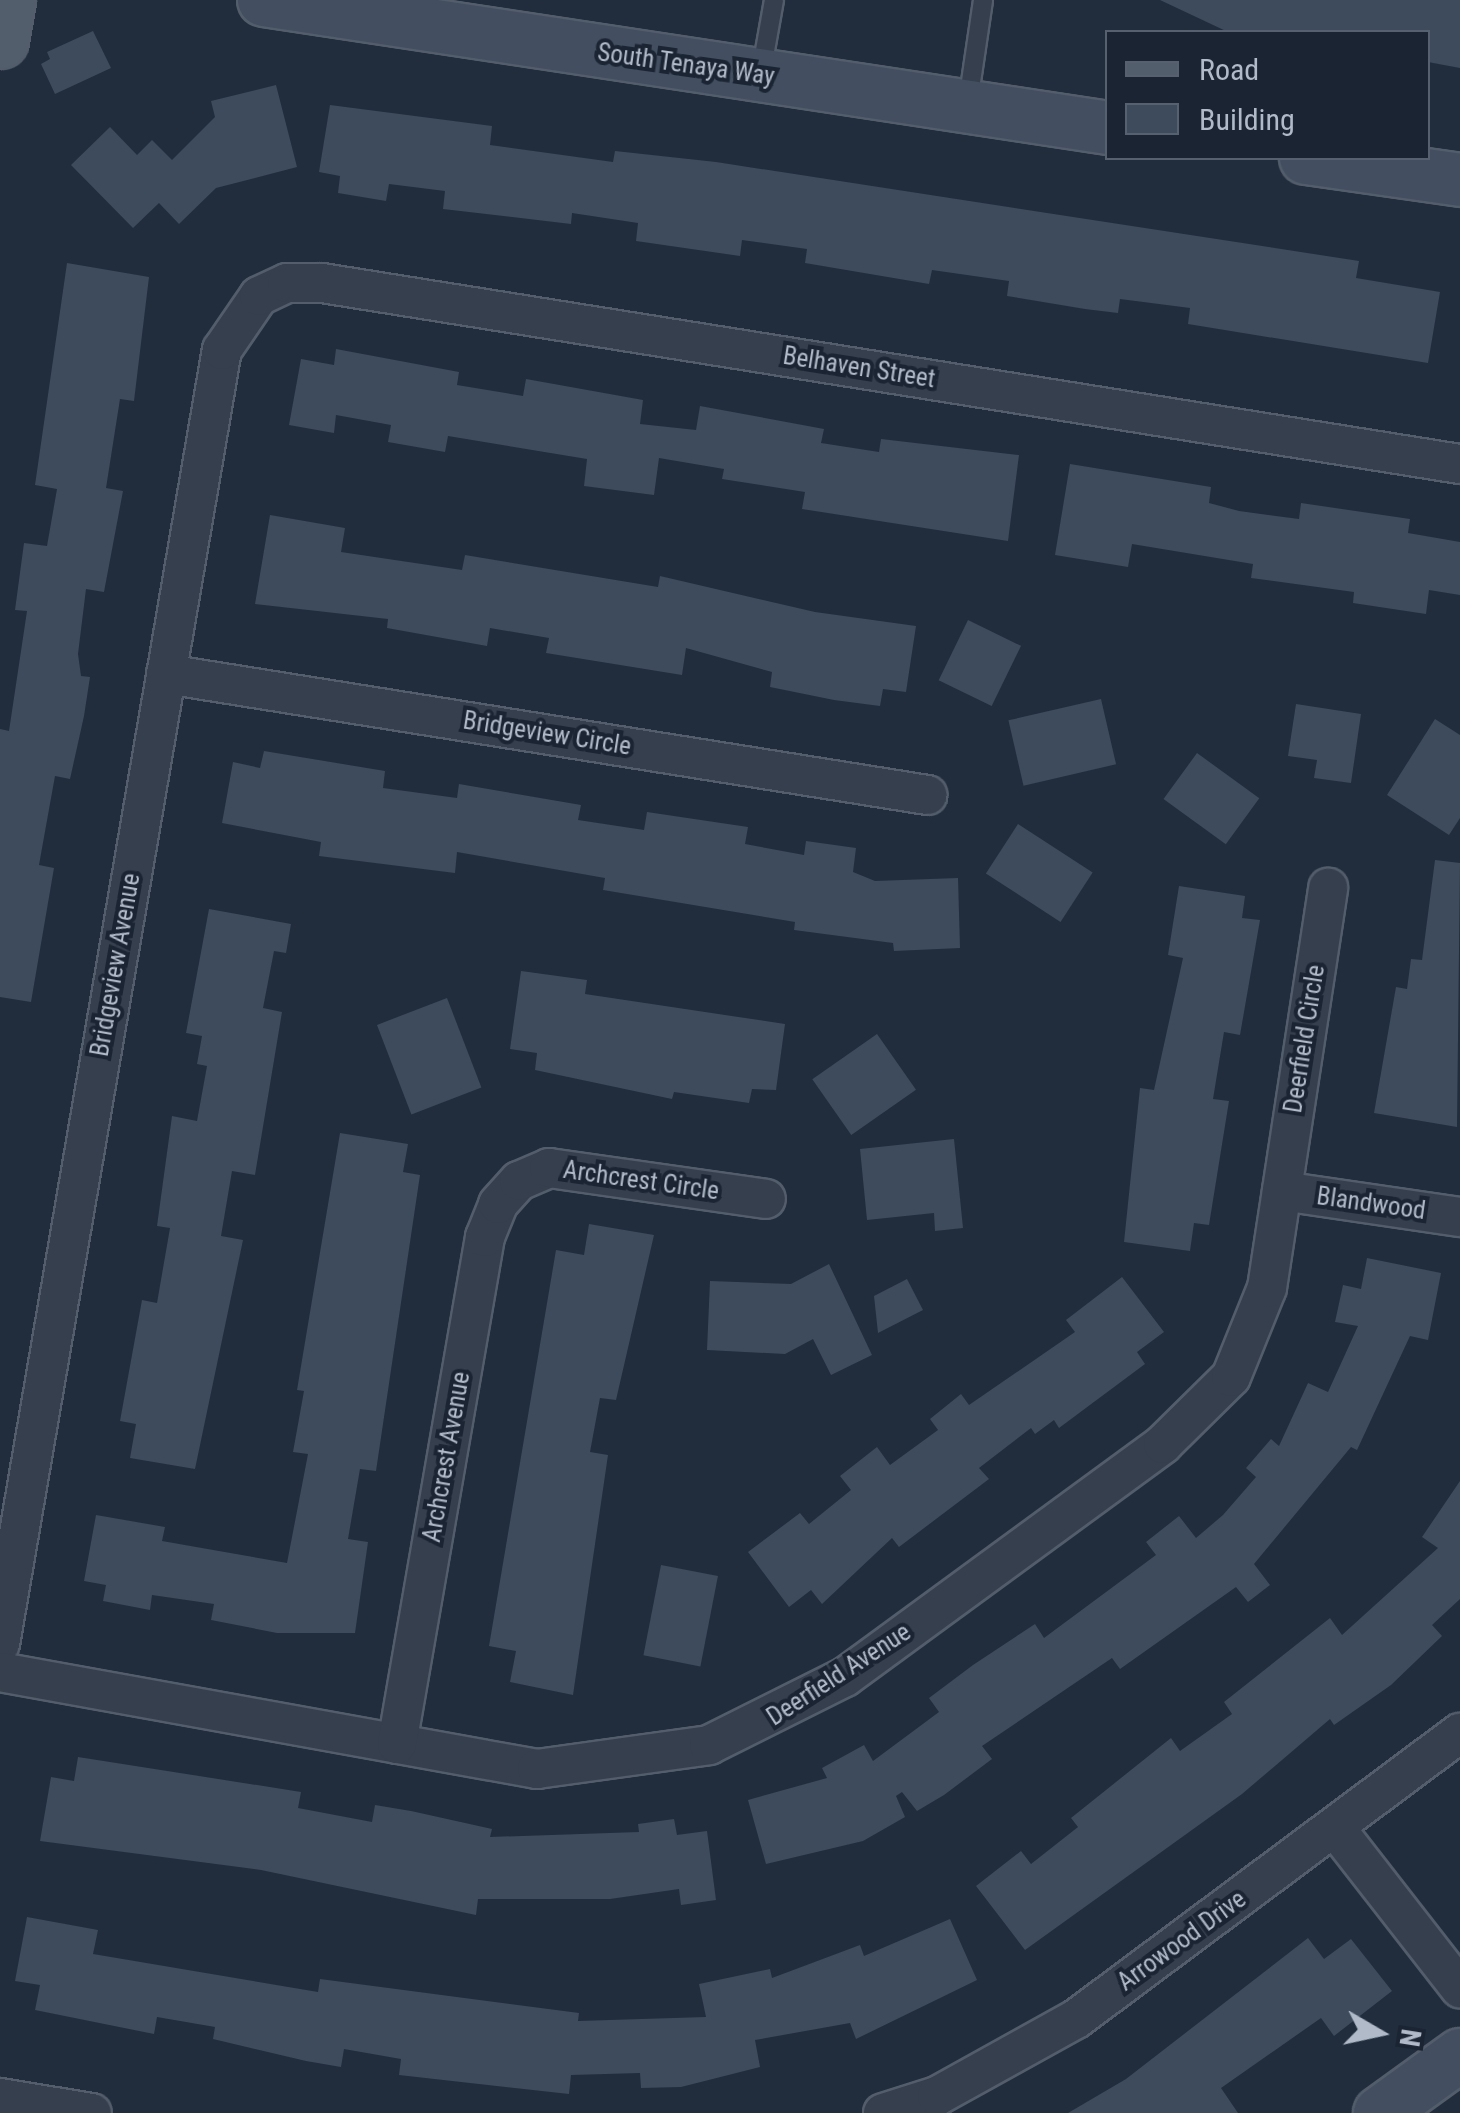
<!DOCTYPE html>
<style>
body{margin:0}
#map{position:relative;width:1460px;height:2113px;overflow:hidden;background:#212d3d;font-family:"Roboto Condensed",sans-serif}
div>[style]{position:absolute}
.building>*{inset:0;background:#3d4b5c;transform-origin:0 0}
.roads{filter:drop-shadow(2px 0 #535d6b) drop-shadow(-2px 0 #535d6b) drop-shadow(0 2px #535d6b) drop-shadow(0 -2px #535d6b)}
.lane>*{height:18px;margin:-9px;padding:0 9px;transform-origin:9px;border-radius:9px;background:#353f4d}
.street>*{height:38px;margin:-19px;padding:0 19px;transform-origin:19px;border-radius:19px;background:#353f4d}
.secondary>*{height:52px;margin:-26px;padding:0 26px;transform-origin:26px;border-radius:26px;background:#434e60}
.primary>*{height:55px;margin:-27.5px;padding:0 27.5px;transform-origin:27.5px;border-radius:27.5px;background:#535e6d}
span{translate:-50% -50%;white-space:nowrap;text-align:center;line-height:1.15;-webkit-text-stroke:8px #1a2432;paint-order:stroke}
.street-label{font-size:25px;color:#b0bac8}
.legend{position:absolute;left:1105px;top:30px;width:325px;height:130px;box-sizing:border-box;background:#1a2432;border:2px solid #56606e;margin:0;padding:12px 18px;list-style:none;font-size:30px;color:#b0bac8}
.legend li{display:flex;align-items:center;gap:20px;height:50px}
.legend b{width:50px;border:2px solid #56606e}
.north{position:absolute;left:1330px;top:1983px;width:100px;height:100px;-webkit-text-stroke:8px #1a2432;paint-order:stroke;rotate:99deg;font-size:28px;font-weight:700;line-height:40px;text-align:center;color:#b0bac8}
.north::after{content:'';display:block;margin:auto;width:35px;height:45px;background:#b0bac8;clip-path:polygon(50% 0,100% 100%,50% 72%,0 100%)}
</style>
<div id="map">
<div class="building">
<i style="clip-path:polygon(1160px 0,1460px 0,1460px 68px,1428px 62px,1428px 32px,1228px 32px)"></i>
<i style="clip-path:polygon(93px 31px,111px 68px,55px 94px,41px 64px,50px 59px,47px 52px)"></i>
<i style="clip-path:polygon(276px 85px,297px 167px,216px 188px,179px 224px,159px 203px,133px 228px,71px 165px,110px 127px,137px 155px,152px 140px,172px 160px,215px 117px,211px 101px)"></i>
<i style="clip-path:polygon(330px 105px,492px 126px,490px 145px,613px 162px,615px 151px,716px 162px,1359px 261px,1356px 278px,1440px 292px,1428px 363px,1188px 324px,1190px 308px,1120px 299px,1118px 313px,1085px 309px,1007px 296px,1009px 281px,932px 270px,929px 284px,805px 263px,807px 249px,742px 240px,740px 256px,636px 241px,638px 223px,572px 213px,571px 224px,443px 209px,445px 191px,389px 184px,386px 201px,338px 193px,340px 176px,319px 172px)"></i>
<i style="clip-path:polygon(67px 263px,149px 277px,134px 401px,120px 399px,106px 488px,123px 491px,104px 592px,86px 589px,78px 654px,81px 676px,90px 677px,84px 716px,70px 779px,55px 776px,44px 837px,39px 865px,54px 868px,31px 1002px,0 997px,0 729px,9px 731px,27px 611px,15px 610px,24px 543px,47px 546px,57px 489px,35px 485px)"></i>
<i style="clip-path:polygon(336px 349px,459px 372px,457px 385px,523px 396px,526px 379px,643px 400px,640px 424px,696px 430px,700px 406px,824px 429px,821px 443px,879px 452px,881px 439px,1019px 455px,1008px 541px,802px 509px,805px 492px,722px 479px,724px 469px,659px 458px,654px 495px,584px 486px,587px 459px,448px 436px,445px 452px,388px 442px,391px 425px,336px 415px,334px 433px,289px 425px,301px 359px,334px 365px)"></i>
<i style="clip-path:polygon(1070px 464px,1211px 487px,1209px 503px,1239px 511px,1299px 519px,1301px 503px,1410px 519px,1408px 533px,1460px 542px,1460px 595px,1429px 590px,1426px 614px,1353px 603px,1354px 592px,1251px 578px,1253px 564px,1132px 544px,1128px 567px,1055px 555px)"></i>
<i style="clip-path:polygon(270px 515px,345px 528px,341px 552px,462px 570px,465px 555px,658px 587px,660px 576px,815px 612px,916px 626px,906px 692px,883px 689px,880px 706px,834px 700px,770px 687px,772px 672px,686px 648px,682px 675px,546px 653px,549px 638px,490px 628px,487px 646px,387px 628px,388px 619px,255px 604px)"></i>
<i style="left:968px;top:620px;width:59px;height:67px;rotate:26deg"></i>
<i style="left:1101px;top:699px;width:67px;height:95px;rotate:77deg"></i>
<i style="clip-path:polygon(1296px 704px,1361px 714px,1351px 783px,1314px 778px,1317px 760px,1288px 756px)"></i>
<i style="clip-path:polygon(1435px 719px,1460px 735px,1460px 818px,1449px 835px,1387px 795px)"></i>
<i style="clip-path:polygon(264px 751px,385px 771px,383px 788px,457px 798px,459px 784px,581px 805px,578px 820px,644px 830px,647px 812px,748px 827px,745px 844px,804px 855px,806px 841px,856px 848px,853px 872px,875px 881px,958px 878px,960px 948px,894px 951px,893px 943px,794px 930px,795px 922px,603px 890px,605px 878px,457px 852px,455px 873px,319px 856px,321px 842px,222px 823px,233px 762px,260px 768px)"></i>
<i style="left:1197px;top:753px;width:77px;height:57px;rotate:36deg"></i>
<i style="left:1018px;top:824px;width:89px;height:59px;rotate:33deg"></i>
<i style="clip-path:polygon(1435px 860px,1460px 863px,1457px 1127px,1374px 1113px,1396px 987px,1407px 989px,1411px 959px,1422px 960px)"></i>
<i style="clip-path:polygon(1179px 886px,1245px 896px,1242px 918px,1260px 920px,1240px 1035px,1224px 1032px,1213px 1099px,1229px 1101px,1209px 1225px,1194px 1223px,1190px 1251px,1124px 1242px,1140px 1088px,1154px 1090px,1183px 958px,1168px 955px)"></i>
<i style="clip-path:polygon(209px 909px,291px 924px,286px 953px,274px 951px,263px 1008px,282px 1012px,255px 1175px,232px 1171px,221px 1236px,243px 1240px,195px 1469px,130px 1458px,136px 1424px,120px 1421px,142px 1300px,157px 1303px,170px 1228px,157px 1226px,172px 1116px,197px 1121px,207px 1066px,197px 1064px,202px 1036px,186px 1033px)"></i>
<i style="clip-path:polygon(521px 971px,587px 980px,585px 994px,785px 1024px,776px 1090px,752px 1089px,749px 1103px,674px 1092px,672px 1099px,535px 1070px,537px 1053px,510px 1049px)"></i>
<i style="left:447px;top:998px;width:96px;height:75px;rotate:69deg"></i>
<i style="left:877px;top:1034px;width:68px;height:79px;rotate:55deg"></i>
<i style="clip-path:polygon(340px 1133px,408px 1144px,403px 1172px,420px 1175px,376px 1471px,360px 1469px,348px 1539px,368px 1542px,355px 1633px,277px 1633px,211px 1620px,214px 1604px,152px 1595px,150px 1610px,103px 1601px,106px 1585px,84px 1581px,96px 1515px,165px 1527px,162px 1541px,287px 1563px,308px 1454px,293px 1452px,304px 1391px,297px 1390px)"></i>
<i style="clip-path:polygon(954px 1139px,963px 1228px,935px 1231px,934px 1213px,867px 1220px,860px 1149px)"></i>
<i style="clip-path:polygon(589px 1224px,654px 1235px,616px 1400px,600px 1398px,590px 1452px,608px 1455px,573px 1695px,510px 1682px,516px 1651px,489px 1646px,556px 1250px,584px 1255px)"></i>
<i style="clip-path:polygon(1367px 1258px,1441px 1273px,1428px 1340px,1410px 1336px,1357px 1450px,1351px 1447px,1254px 1564px,1270px 1585px,1248px 1602px,1236px 1587px,1120px 1669px,1112px 1658px,982px 1746px,992px 1759px,944px 1795px,917px 1811px,902px 1792px,896px 1796px,905px 1817px,863px 1841px,766px 1864px,748px 1800px,827px 1778px,822px 1768px,864px 1745px,873px 1761px,939px 1712px,929px 1698px,973px 1665px,1035px 1624px,1044px 1638px,1156px 1555px,1146px 1542px,1179px 1516px,1196px 1538px,1223px 1515px,1256px 1477px,1246px 1468px,1271px 1439px,1279px 1446px,1308px 1383px,1328px 1392px,1358px 1326px,1335px 1322px,1343px 1285px,1361px 1289px)"></i>
<i style="clip-path:polygon(829px 1264px,872px 1355px,831px 1375px,813px 1339px,785px 1354px,707px 1350px,710px 1281px,791px 1284px)"></i>
<i style="clip-path:polygon(1122px 1277px,1164px 1332px,1137px 1352px,1145px 1364px,1059px 1428px,1054px 1420px,1035px 1434px,1031px 1428px,979px 1468px,989px 1479px,899px 1547px,892px 1538px,822px 1604px,811px 1590px,789px 1607px,748px 1552px,800px 1513px,809px 1524px,851px 1490px,840px 1476px,877px 1447px,890px 1465px,938px 1430px,930px 1419px,961px 1394px,969px 1405px,1075px 1332px,1066px 1320px)"></i>
<i style="clip-path:polygon(907px 1279px,923px 1310px,878px 1333px,874px 1296px)"></i>
<i style="clip-path:polygon(1460px 1481px,1460px 1599px,1432px 1625px,1442px 1636px,1391px 1685px,1334px 1725px,1330px 1719px,1242px 1794px,1025px 1950px,976px 1886px,1021px 1851px,1031px 1864px,1078px 1827px,1071px 1818px,1171px 1738px,1180px 1751px,1232px 1714px,1224px 1702px,1330px 1618px,1342px 1635px,1438px 1548px,1422px 1537px)"></i>
<i style="left:661px;top:1565px;width:58px;height:92px;rotate:11deg"></i>
<i style="clip-path:polygon(78px 1757px,301px 1792px,298px 1808px,372px 1822px,375px 1805px,411px 1811px,492px 1829px,490px 1837px,639px 1832px,638px 1824px,674px 1819px,677px 1835px,707px 1831px,716px 1900px,681px 1905px,679px 1889px,610px 1899px,478px 1899px,476px 1915px,261px 1870px,40px 1841px,51px 1777px,74px 1781px)"></i>
<i style="clip-path:polygon(27px 1917px,98px 1930px,93px 1954px,318px 1992px,320px 1979px,579px 2013px,578px 2021px,706px 2017px,699px 1984px,770px 1969px,772px 1978px,860px 1945px,864px 1956px,950px 1919px,977px 1980px,856px 2039px,850px 2023px,755px 2040px,760px 2067px,681px 2087px,641px 2088px,640px 2073px,571px 2075px,569px 2094px,399px 2075px,401px 2059px,344px 2049px,341px 2067px,306px 2061px,213px 2039px,215px 2027px,157px 2017px,154px 2034px,35px 2010px,40px 1985px,15px 1981px)"></i>
<i style="clip-path:polygon(1308px 1938px,1324px 1959px,1351px 1939px,1392px 1991px,1334px 2036px,1321px 2018px,1221px 2088px,1238px 2113px,1068px 2113px,1126px 2079px)"></i>
</div>
<div class="roads">
<div class="lane">
<i style="left:761px;top:73px;width:74px;rotate:-79.9deg"></i>
<i style="left:968px;top:102px;width:103px;rotate:-81.6deg"></i>
</div>
<div class="street">
<i style="left:166px;top:674px;width:771px;rotate:9.03deg"></i>
<i style="left:1282px;top:1191px;width:180px;rotate:8.3deg"></i>
<i style="left:0;top:1644px;width:1313px;rotate:-80.27deg"></i>
<i style="left:222px;top:350px;width:65px;rotate:-55.6deg"></i>
<i style="left:259px;top:296px;width:31px;rotate:-25deg"></i>
<i style="left:287px;top:283px;width:35px"></i>
<i style="left:322px;top:283px;width:1152px;rotate:9.04deg"></i>
<i style="left:0;top:1672px;width:546px;rotate:10.24deg"></i>
<i style="left:537px;top:1769px;width:174px;rotate:-7.9deg"></i>
<i style="left:709px;top:1745px;width:152px;rotate:-26.6deg"></i>
<i style="left:845px;top:1677px;width:394px;rotate:-36.2deg"></i>
<i style="left:1163px;top:1444px;width:95px;rotate:-44.6deg"></i>
<i style="left:1231px;top:1377px;width:96px;rotate:-68deg"></i>
<i style="left:1267px;top:1288px;width:405px;rotate:-81.3deg"></i>
<i style="left:397px;top:1744px;width:515px;rotate:-80.15deg"></i>
<i style="left:485px;top:1237px;width:35px;rotate:-68deg"></i>
<i style="left:498px;top:1204px;width:31px;rotate:-48deg"></i>
<i style="left:519px;top:1181px;width:33px;rotate:-23deg"></i>
<i style="left:549px;top:1168px;width:219px;rotate:8.1deg"></i>
<i style="left:1336px;top:1829px;width:202px;rotate:52.1deg"></i>
<i style="left:0;top:2098px;width:93px;rotate:9.3deg"></i>
<i style="left:883px;top:2113px;width:57px;rotate:-17.5deg"></i>
<i style="left:937px;top:2096px;width:159px;rotate:-29deg"></i>
<i style="left:1076px;top:2019px;width:479px;rotate:-36.7deg"></i>
</div>
<div class="secondary">
<i style="left:264px;top:0;width:854px;rotate:8.62deg"></i>
<i style="left:1306px;top:158px;width:156px;rotate:8.1deg"></i>
<i style="left:1380px;top:2113px;width:99px;rotate:-35.9deg"></i>
</div>
<div class="primary">
<i style="left:0;top:40px;width:41px;rotate:-80.1deg"></i>
</div>
</div>
<div class="street-label">
<span style="left:686px;top:65px;rotate:8deg">South Tenaya Way</span>
<span style="left:859px;top:368px;rotate:9deg">Belhaven Street</span>
<span style="left:547px;top:734px;rotate:9deg">Bridgeview Circle</span>
<span style="left:116px;top:965px;rotate:-80deg">Bridgeview Avenue</span>
<span style="left:1305px;top:1039px;rotate:-81deg">Deerfield Circle</span>
<span style="left:641px;top:1181px;rotate:8deg">Archcrest Circle</span>
<span style="left:1371px;top:1204px;rotate:8deg">Blandwood</span>
<span style="left:447px;top:1457px;rotate:-80deg">Archcrest Avenue</span>
<span style="left:839px;top:1675px;rotate:-33deg">Deerfield Avenue</span>
<span style="left:1182px;top:1941px;rotate:-36deg">Arrowood Drive</span>
</div>
<ul class="legend">
<li><b style="height:12px;background:#535e6d"></b>Road</li>
<li><b style="height:28px;background:#3d4b5c"></b>Building</li>
</ul>
<div class="north">N</div>
</div>
